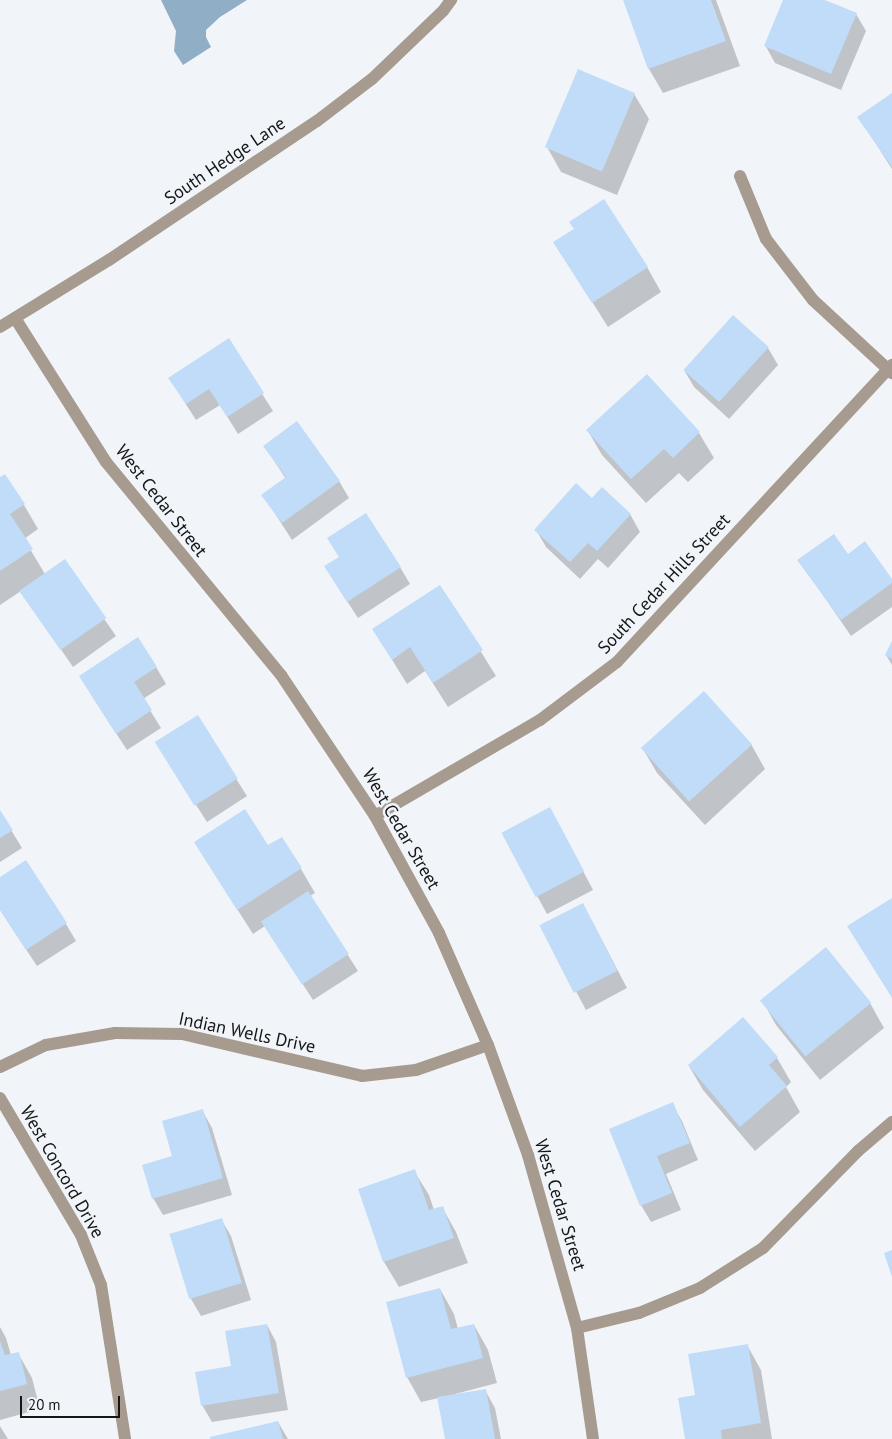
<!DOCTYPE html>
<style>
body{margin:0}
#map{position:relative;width:892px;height:1439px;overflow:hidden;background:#f1f5fa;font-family:"PT Sans",sans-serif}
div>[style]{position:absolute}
.water>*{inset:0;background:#91aec7}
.shadow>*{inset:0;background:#0003}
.building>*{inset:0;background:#c0dcf8;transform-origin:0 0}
.minor>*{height:12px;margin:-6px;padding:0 6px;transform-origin:6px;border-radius:6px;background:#a79b8f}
.tertiary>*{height:12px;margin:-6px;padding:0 6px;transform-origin:6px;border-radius:6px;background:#a79b8f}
span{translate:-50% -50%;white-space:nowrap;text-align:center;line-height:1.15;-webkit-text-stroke:5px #f1f5fa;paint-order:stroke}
.street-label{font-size:18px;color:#141617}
.scale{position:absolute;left:20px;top:1396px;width:100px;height:22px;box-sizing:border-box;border:2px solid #141617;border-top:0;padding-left:6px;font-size:15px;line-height:18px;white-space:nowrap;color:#141617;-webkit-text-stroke:4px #f1f5fa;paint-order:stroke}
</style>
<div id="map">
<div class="water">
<i style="clip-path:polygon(161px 0,247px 0,220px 17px,206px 30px,206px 37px,211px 47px,183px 65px,174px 51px,176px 31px)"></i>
</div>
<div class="shadow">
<i style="clip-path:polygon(625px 0,716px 0,740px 66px,663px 93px,649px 69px)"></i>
<i style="clip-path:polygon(784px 0,822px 0,856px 14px,866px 31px,841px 90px,775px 63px,765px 45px)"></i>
<i style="clip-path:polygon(634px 94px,649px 119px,617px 195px,561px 172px,547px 147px)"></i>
<i style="clip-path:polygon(892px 94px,892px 169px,859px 117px)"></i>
<i style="clip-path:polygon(555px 243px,647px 267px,661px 292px,608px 327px)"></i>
<i style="clip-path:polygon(228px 340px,273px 411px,238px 434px,220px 405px,196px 420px,180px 395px)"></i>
<i style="clip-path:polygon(768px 348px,778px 365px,729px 419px,694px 387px,684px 370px)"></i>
<i style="clip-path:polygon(647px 376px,699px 433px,714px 458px,688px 482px,679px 473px,646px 503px,602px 455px,588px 431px)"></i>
<i style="clip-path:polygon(265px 447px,339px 481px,349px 498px,292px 540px,263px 495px,286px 479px)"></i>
<i style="clip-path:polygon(0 479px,24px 505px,38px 529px,24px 539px,45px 574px,64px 561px,116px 636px,73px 667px,21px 591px,0 605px)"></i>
<i style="clip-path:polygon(592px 499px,630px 514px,640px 532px,608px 568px,598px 559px,580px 579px,546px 547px,536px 530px)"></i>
<i style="clip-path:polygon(847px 555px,892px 581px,892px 607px,851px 636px,799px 560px)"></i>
<i style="clip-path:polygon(400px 567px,410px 584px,358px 618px,336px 584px)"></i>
<i style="clip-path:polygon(440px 586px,496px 676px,448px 707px,425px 671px,407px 684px,373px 629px)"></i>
<i style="clip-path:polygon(892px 643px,892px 665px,886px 655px)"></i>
<i style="clip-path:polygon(156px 667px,166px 684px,143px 699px,161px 728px,127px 750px,90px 693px)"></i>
<i style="clip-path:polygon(197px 717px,247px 796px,207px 822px,167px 760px)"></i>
<i style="clip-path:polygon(751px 744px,765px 769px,705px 825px,657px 773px,643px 749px)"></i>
<i style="clip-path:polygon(0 812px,22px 848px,0 862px)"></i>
<i style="clip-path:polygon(559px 825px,593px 890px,547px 914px,503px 833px)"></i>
<i style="clip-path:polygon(195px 843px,268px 847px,301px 869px,315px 893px,310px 896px,358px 971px,313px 1000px,265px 926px,253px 934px)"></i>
<i style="clip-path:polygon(0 879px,66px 924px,76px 941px,37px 966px,0 910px)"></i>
<i style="clip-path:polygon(592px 921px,627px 988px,586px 1010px,541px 926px)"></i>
<i style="clip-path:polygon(762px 1000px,870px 1003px,884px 1028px,820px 1080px,776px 1025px)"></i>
<i style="clip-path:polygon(777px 1058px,791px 1082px,786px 1087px,800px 1112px,755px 1151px,703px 1090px,689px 1066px)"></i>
<i style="clip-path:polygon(672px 1104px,682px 1121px,698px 1160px,666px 1174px,681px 1210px,651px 1222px,641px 1205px)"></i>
<i style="clip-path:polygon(202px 1110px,212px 1128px,232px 1195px,163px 1215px,153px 1198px,173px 1157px)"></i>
<i style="clip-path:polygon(414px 1171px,429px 1195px,434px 1210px,442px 1207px,456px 1232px,468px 1263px,399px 1287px,384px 1262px,359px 1190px)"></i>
<i style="clip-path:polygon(221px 1219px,231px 1236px,251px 1300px,201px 1316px,191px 1299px)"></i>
<i style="clip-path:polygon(440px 1289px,454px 1314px,458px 1329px,474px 1325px,488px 1350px,497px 1383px,455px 1394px,455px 1396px,485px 1390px,495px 1408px,501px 1439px,446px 1439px,439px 1398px,421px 1402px,407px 1377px)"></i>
<i style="clip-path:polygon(267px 1325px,276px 1342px,288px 1410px,212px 1422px,202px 1405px)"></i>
<i style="clip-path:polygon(0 1327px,6px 1338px,11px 1355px,18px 1353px,32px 1378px,40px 1409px,0 1420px)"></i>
<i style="clip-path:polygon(747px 1345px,761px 1370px,772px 1439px,686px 1439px,696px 1396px)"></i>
<i style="clip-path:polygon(278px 1422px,288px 1439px,212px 1439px)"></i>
<i style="clip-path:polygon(0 1426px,8px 1439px,0 1439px)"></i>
</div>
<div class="building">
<i style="clip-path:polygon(623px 0,711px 0,726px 41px,648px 69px)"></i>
<i style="clip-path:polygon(783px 0,825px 0,857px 13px,831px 74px,764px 46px)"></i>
<i style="left:578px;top:69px;width:62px;height:85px;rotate:23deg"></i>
<i style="clip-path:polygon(892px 93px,892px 167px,857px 117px)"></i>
<i style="clip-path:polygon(604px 199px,648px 267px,592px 303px,553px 242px,574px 229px,569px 222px)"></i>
<i style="left:733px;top:315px;width:48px;height:74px;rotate:42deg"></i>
<i style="clip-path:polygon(229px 338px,264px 393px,227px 417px,209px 389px,186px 404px,168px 378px)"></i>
<i style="clip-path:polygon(647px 374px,700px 432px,673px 458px,664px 449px,631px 479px,586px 430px)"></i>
<i style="clip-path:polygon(297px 421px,340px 481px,282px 523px,261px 495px,286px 477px,263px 446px)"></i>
<i style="clip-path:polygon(5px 474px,25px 504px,10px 514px,33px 549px,0 571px,0 477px)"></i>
<i style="clip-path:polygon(576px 483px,592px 498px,602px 487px,631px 514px,597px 551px,588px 543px,570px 562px,534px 530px)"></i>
<i style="clip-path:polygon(366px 513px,401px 567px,347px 602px,324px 566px,339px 557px,327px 538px)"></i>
<i style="clip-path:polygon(834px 534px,848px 554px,865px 541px,892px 579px,892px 583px,841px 620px,797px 560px)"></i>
<i style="left:65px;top:559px;width:72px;height:56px;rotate:55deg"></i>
<i style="clip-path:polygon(440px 585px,483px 650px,433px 683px,410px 647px,392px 660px,372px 629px)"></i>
<i style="clip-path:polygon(138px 637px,157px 667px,134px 682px,152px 710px,116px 734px,79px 676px)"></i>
<i style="clip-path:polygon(892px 641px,892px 659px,885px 655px)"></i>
<i style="left:704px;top:691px;width:72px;height:85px;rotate:48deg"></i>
<i style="left:198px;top:715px;width:75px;height:51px;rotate:58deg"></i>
<i style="left:550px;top:807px;width:73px;height:55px;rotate:62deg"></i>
<i style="clip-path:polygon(245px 809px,268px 845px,282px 837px,302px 868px,237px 910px,194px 842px)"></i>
<i style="clip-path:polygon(0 810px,13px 830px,0 838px)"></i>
<i style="clip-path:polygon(26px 860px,67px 923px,26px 950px,0 910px,0 877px)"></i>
<i style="left:308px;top:891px;width:75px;height:56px;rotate:57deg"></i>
<i style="clip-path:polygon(892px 898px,892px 998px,847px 926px)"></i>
<i style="left:583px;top:903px;width:76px;height:49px;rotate:63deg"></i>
<i style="left:826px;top:947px;width:72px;height:85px;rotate:51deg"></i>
<i style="clip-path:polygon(743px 1017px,778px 1057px,769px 1065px,787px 1086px,740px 1127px,688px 1065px)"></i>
<i style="clip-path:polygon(673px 1102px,690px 1143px,657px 1156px,672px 1193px,640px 1206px,609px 1129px)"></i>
<i style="clip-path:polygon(203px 1109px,223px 1178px,152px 1199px,142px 1165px,172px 1156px,162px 1121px)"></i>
<i style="clip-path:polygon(415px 1169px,429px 1210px,443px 1206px,454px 1238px,383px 1262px,358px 1189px)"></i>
<i style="left:222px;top:1218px;width:68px;height:55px;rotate:73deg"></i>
<i style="clip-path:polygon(892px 1250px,892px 1277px,884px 1253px)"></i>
<i style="clip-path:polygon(440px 1288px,451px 1329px,474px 1324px,483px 1358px,406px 1378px,386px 1302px)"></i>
<i style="clip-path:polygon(267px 1324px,279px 1393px,201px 1406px,195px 1372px,231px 1366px,225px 1331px)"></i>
<i style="clip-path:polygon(0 1341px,5px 1355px,19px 1352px,27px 1384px,0 1391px)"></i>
<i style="clip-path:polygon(748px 1344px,761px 1423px,721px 1430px,722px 1439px,685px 1439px,678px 1398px,695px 1395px,688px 1354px)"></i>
<i style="clip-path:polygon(486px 1389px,495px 1439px,445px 1439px,437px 1397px)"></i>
<i style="clip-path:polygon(278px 1421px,283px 1439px,210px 1439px,210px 1437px)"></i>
</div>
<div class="minor">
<i style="left:740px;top:176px;width:68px;rotate:67.6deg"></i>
<i style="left:766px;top:239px;width:77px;rotate:52.4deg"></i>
<i style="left:813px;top:300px;width:108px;rotate:42.7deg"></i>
<i style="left:15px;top:318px;width:170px;rotate:57.7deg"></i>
<i style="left:106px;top:462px;width:276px;rotate:50.6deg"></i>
<i style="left:281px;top:675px;width:169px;rotate:56.3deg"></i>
<i style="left:375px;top:816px;width:133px;rotate:61.3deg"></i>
<i style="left:439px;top:933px;width:122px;rotate:66.4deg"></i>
<i style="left:488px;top:1045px;width:117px;rotate:70deg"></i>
<i style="left:528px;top:1155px;width:180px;rotate:74.2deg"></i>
<i style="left:577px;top:1328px;width:112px;rotate:81.8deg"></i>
<i style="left:375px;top:816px;width:191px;rotate:-30.2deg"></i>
<i style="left:540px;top:720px;width:96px;rotate:-37deg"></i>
<i style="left:617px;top:662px;width:405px;rotate:-47.2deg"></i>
<i style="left:0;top:1067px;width:51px;rotate:-25.6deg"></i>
<i style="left:46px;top:1045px;width:70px;rotate:-9.9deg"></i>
<i style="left:115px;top:1033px;width:67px;rotate:0.9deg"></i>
<i style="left:182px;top:1034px;width:185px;rotate:13.1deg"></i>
<i style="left:362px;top:1076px;width:54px;rotate:-6.3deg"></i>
<i style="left:416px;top:1070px;width:76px;rotate:-19.1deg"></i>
<i style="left:0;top:1098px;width:159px;rotate:59.4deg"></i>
<i style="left:81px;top:1235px;width:54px;rotate:68.2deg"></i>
<i style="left:101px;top:1285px;width:156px;rotate:81.1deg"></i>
<i style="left:577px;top:1328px;width:64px;rotate:-13.6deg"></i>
<i style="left:639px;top:1313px;width:66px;rotate:-22.3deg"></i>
<i style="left:700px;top:1288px;width:75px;rotate:-32.4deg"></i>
<i style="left:763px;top:1248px;width:136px;rotate:-45.6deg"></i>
<i style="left:858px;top:1151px;width:45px;rotate:-40.5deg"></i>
</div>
<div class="tertiary">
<i style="left:0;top:327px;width:128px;rotate:-31.6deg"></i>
<i style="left:109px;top:260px;width:250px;rotate:-33.8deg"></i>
<i style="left:317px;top:121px;width:69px;rotate:-37.4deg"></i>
<i style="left:372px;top:79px;width:98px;rotate:-43.8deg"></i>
<i style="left:443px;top:11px;width:14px;rotate:-54deg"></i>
</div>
<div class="street-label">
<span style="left:225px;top:161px;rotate:-34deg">South Hedge Lane</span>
<span style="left:161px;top:501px;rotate:52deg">West Cedar Street</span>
<span style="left:664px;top:584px;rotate:-47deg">South Cedar Hills Street</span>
<span style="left:401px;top:829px;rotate:60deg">West Cedar Street</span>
<span style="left:247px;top:1033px;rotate:12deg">Indian Wells Drive</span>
<span style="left:62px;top:1172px;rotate:60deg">West Concord Drive</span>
<span style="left:560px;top:1205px;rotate:73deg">West Cedar Street</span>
</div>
<div class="scale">20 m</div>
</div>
